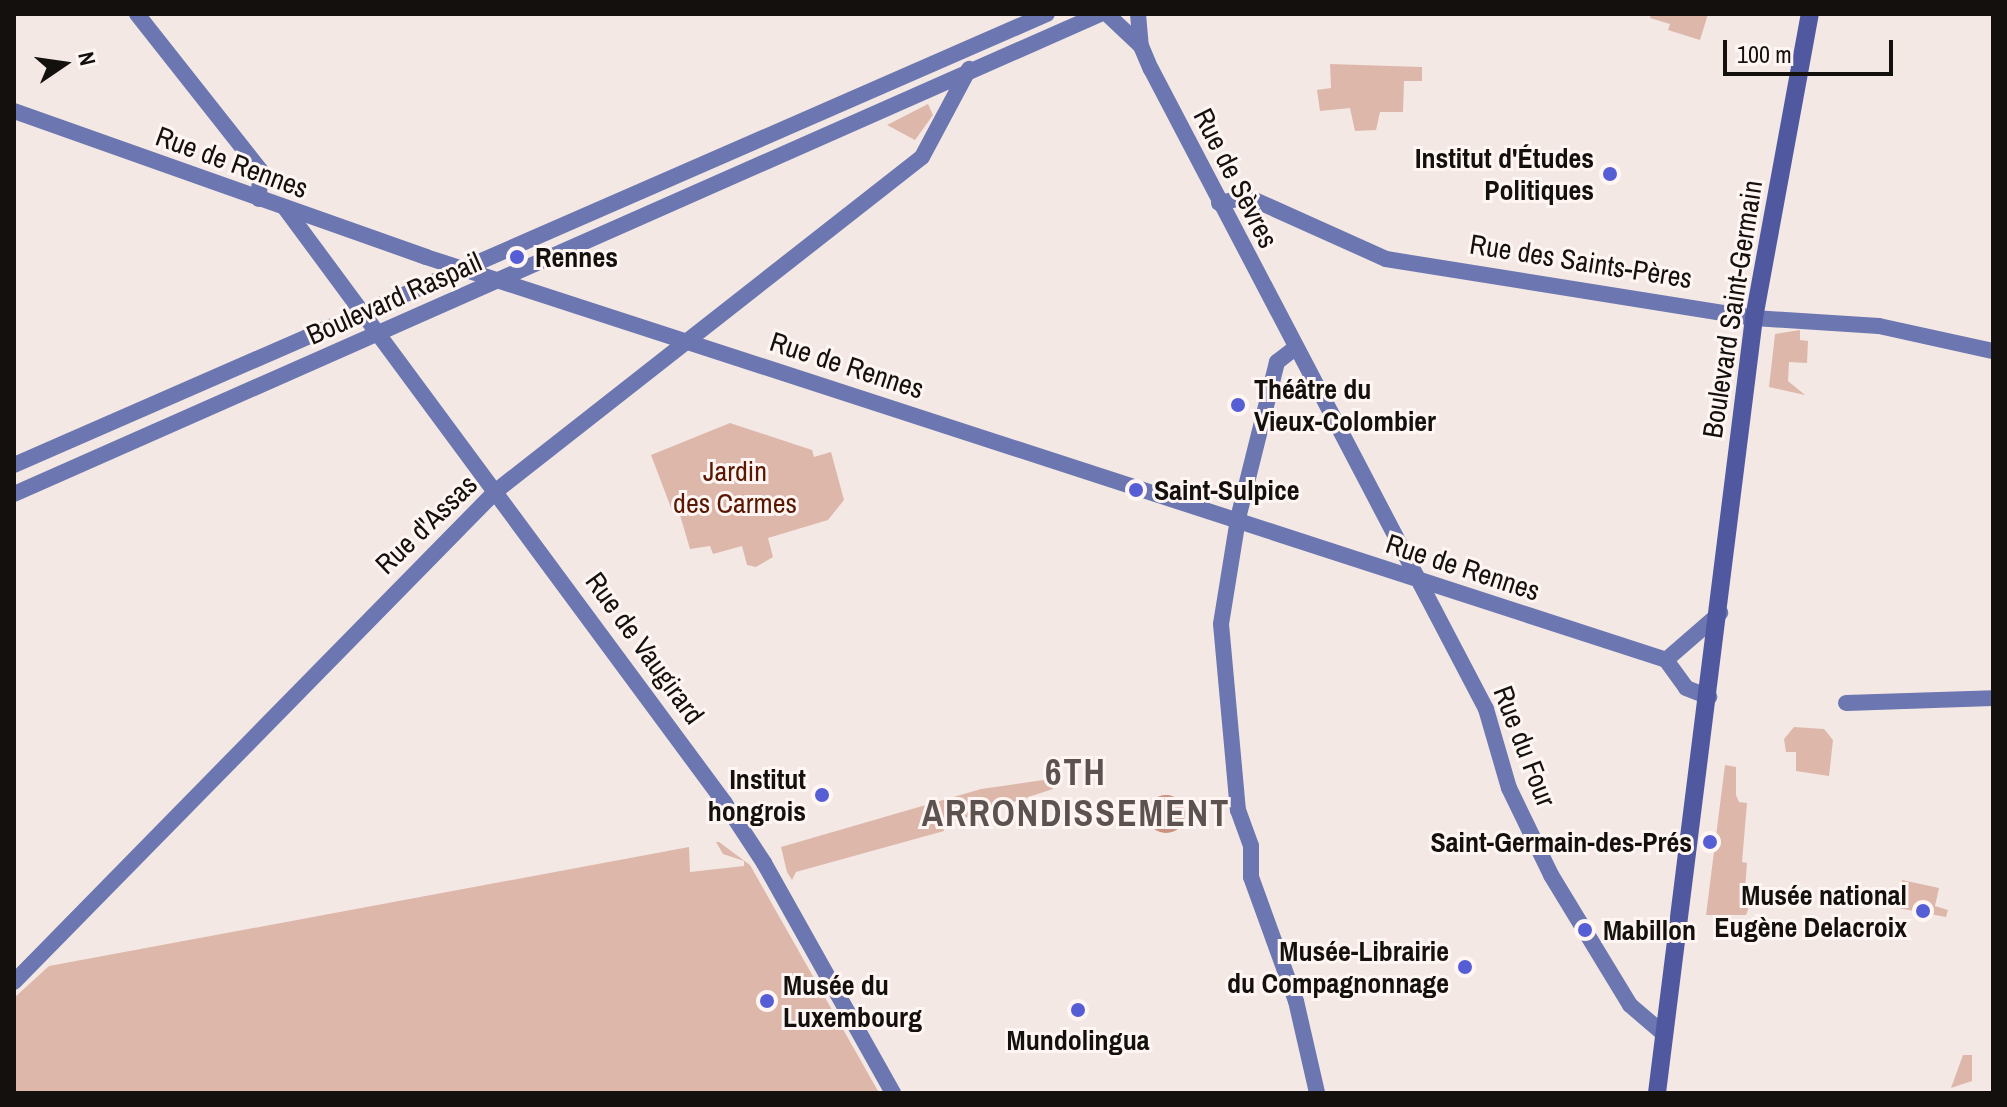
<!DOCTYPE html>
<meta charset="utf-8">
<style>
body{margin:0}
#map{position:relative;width:2007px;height:1107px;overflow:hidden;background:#f3e8e4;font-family:"Archivo Narrow",sans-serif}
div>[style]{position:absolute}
.green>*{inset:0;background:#deb7ab}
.water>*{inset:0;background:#ca9280}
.round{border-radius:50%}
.secondary>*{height:16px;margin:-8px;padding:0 8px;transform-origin:8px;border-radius:8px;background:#6c76b0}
.primary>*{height:18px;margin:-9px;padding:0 9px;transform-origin:9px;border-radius:9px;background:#5059a0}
.dots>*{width:22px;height:22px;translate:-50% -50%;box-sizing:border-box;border:4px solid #fff6f3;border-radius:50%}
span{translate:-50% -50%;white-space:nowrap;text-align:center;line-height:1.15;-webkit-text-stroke:6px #fff6f3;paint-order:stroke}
.poi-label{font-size:28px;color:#13100e;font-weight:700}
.right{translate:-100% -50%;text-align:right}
.left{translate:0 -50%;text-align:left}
.street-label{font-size:28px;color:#13100e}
.park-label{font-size:28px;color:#591600}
.district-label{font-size:36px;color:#5c5350;font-weight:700;letter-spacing:2px}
.frame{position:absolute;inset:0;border:16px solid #13100e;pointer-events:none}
.north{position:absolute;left:24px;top:24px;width:80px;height:80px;-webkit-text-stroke:6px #fff6f3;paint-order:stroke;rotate:77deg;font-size:22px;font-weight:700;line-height:32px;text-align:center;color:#13100e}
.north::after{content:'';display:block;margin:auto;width:28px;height:36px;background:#13100e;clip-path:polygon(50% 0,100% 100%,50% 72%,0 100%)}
.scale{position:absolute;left:1723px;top:40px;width:170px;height:36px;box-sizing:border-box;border:4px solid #13100e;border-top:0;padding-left:10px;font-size:24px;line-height:28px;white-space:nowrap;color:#13100e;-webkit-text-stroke:6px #fff6f3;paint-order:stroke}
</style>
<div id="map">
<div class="green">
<i style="clip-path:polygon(1651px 14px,1708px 14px,1700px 40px,1668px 30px,1670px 24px,1650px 18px)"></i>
<i style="clip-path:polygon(1330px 64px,1422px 67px,1422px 81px,1404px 81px,1403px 112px,1380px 112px,1376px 130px,1355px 131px,1350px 108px,1320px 111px,1317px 90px,1331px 88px)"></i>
<i style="clip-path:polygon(928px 104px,933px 115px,915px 140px,887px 125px)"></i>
<i style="clip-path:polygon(1800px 330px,1800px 340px,1808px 341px,1807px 363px,1789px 362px,1788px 381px,1805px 395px,1769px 387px,1775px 334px)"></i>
<i style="clip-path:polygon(730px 423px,812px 450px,814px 457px,831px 452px,844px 500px,828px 520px,768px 538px,773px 557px,756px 567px,747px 565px,742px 546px,713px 554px,710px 546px,690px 549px,679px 512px,673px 513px,651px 455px)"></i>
<i style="clip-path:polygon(1794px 727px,1824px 729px,1833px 740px,1829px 776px,1796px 771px,1796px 752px,1786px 752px,1784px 739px)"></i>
<i style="clip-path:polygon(1725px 765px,1736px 767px,1736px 795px,1739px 802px,1747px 803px,1742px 862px,1747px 863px,1745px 889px,1753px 895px,1746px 915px,1706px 915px)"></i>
<i style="clip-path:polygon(1050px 779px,1053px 789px,943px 825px,944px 831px,796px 872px,792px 880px,787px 872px,781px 847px,981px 789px)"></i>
<i style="clip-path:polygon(716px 842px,719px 842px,750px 865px,878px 1091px,14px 1093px,14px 998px,49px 966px,689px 847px,690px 872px,744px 866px,744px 861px,723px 854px)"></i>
<i style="clip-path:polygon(1902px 880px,1939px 888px,1935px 906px,1948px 910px,1946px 917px,1898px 908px)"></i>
<i style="clip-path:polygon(1963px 1055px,1972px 1055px,1972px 1081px,1951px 1088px)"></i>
</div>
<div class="water">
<i class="round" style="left:1147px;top:795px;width:38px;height:38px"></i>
</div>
<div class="secondary">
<i style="left:137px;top:14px;width:199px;rotate:51.7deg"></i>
<i style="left:260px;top:170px;width:29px;rotate:92deg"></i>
<i style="left:1107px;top:14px;width:47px;rotate:43.3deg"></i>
<i style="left:1138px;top:14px;width:32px;rotate:85deg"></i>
<i style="left:1141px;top:46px;width:25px;rotate:67deg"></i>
<i style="left:1151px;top:69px;width:722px;rotate:62.37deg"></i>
<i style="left:1486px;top:709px;width:82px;rotate:73.8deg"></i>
<i style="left:1509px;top:788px;width:97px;rotate:64.2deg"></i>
<i style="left:1551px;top:875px;width:152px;rotate:58.7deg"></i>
<i style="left:1630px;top:1005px;width:46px;rotate:40.6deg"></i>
<i style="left:14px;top:111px;width:437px;rotate:19.5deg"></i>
<i style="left:426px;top:257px;width:1304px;rotate:18deg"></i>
<i style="left:1219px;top:203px;width:30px;rotate:-12deg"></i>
<i style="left:1248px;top:197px;width:151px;rotate:24.2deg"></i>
<i style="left:1386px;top:259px;width:373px;rotate:9.1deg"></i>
<i style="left:1754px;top:318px;width:125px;rotate:3.7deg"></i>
<i style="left:1879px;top:326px;width:117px;rotate:12.4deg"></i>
<i style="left:285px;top:208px;width:739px;rotate:53.53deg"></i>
<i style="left:724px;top:802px;width:73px;rotate:56.7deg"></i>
<i style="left:764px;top:863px;width:264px;rotate:60.7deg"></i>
<i style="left:1295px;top:348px;width:23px;rotate:142deg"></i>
<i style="left:1277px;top:362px;width:162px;rotate:104deg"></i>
<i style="left:1238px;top:519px;width:106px;rotate:99.2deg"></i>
<i style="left:1221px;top:624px;width:187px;rotate:84.8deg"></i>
<i style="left:1238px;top:810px;width:38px;rotate:70deg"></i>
<i style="left:1251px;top:846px;width:31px;rotate:90deg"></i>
<i style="left:1251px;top:877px;width:132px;rotate:70.1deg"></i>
<i style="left:1296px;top:1001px;width:94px;rotate:77.1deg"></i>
<i style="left:14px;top:465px;width:1127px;rotate:-23.59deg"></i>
<i style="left:14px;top:494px;width:1187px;rotate:-23.84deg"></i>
<i style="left:1666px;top:660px;width:72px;rotate:-41deg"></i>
<i style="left:1666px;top:660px;width:34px;rotate:54deg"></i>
<i style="left:1686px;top:688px;width:25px;rotate:21deg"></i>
<i style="left:1846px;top:703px;width:147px;rotate:-1.9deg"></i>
<i style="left:14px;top:982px;width:688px;rotate:-45.53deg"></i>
<i style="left:496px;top:491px;width:541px;rotate:-38.1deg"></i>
<i style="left:922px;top:157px;width:100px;rotate:-61.9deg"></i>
</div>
<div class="primary">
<i style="left:1657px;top:1093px;width:781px;rotate:-82.87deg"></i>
<i style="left:1754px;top:318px;width:309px;rotate:-79.6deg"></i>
</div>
<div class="dots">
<i style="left:1610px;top:174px;background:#565ed5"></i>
<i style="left:517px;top:257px;background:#565ed5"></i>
<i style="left:1238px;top:405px;background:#565ed5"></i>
<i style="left:1136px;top:490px;background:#565ed5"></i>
<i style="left:822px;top:795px;background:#565ed5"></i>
<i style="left:1710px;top:842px;background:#565ed5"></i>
<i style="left:1923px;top:911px;background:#565ed5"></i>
<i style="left:1585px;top:930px;background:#565ed5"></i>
<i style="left:1465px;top:967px;background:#565ed5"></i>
<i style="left:767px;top:1001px;background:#565ed5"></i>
<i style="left:1078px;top:1010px;background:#565ed5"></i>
</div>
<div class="poi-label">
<span class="right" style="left:1594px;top:174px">Institut d'Études<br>Politiques</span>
<span class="left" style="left:535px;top:257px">Rennes</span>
<span class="left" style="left:1254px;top:405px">Théâtre du<br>Vieux-Colombier</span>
<span class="left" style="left:1154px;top:490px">Saint-Sulpice</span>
<span class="right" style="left:806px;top:795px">Institut<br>hongrois</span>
<span class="right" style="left:1692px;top:842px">Saint-Germain-des-Prés</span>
<span class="right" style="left:1907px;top:911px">Musée national<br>Eugène Delacroix</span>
<span class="left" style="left:1603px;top:930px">Mabillon</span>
<span class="right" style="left:1449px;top:967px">Musée-Librairie<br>du Compagnonnage</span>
<span class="left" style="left:783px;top:1001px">Musée du<br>Luxembourg</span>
<span style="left:1078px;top:1040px">Mundolingua</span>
</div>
<div class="street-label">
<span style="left:232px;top:162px;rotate:20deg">Rue de Rennes</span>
<span style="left:1236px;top:178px;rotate:63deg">Rue de Sèvres</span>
<span style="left:1581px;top:261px;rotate:9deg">Rue des Saints-Pères</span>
<span style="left:394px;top:298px;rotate:-24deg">Boulevard Raspail</span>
<span style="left:1732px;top:309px;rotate:-81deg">Boulevard Saint-Germain</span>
<span style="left:847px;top:365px;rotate:18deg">Rue de Rennes</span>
<span style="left:426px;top:524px;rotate:-44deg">Rue d'Assas</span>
<span style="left:1463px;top:567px;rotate:18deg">Rue de Rennes</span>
<span style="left:645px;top:648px;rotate:54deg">Rue de Vaugirard</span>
<span style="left:1525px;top:746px;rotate:69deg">Rue du Four</span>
</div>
<div class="park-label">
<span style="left:735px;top:487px">Jardin<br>des Carmes</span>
</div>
<div class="district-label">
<span style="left:1076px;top:793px">6TH<br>ARRONDISSEMENT</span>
</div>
<div class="frame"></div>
<div class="north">N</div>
<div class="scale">100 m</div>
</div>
